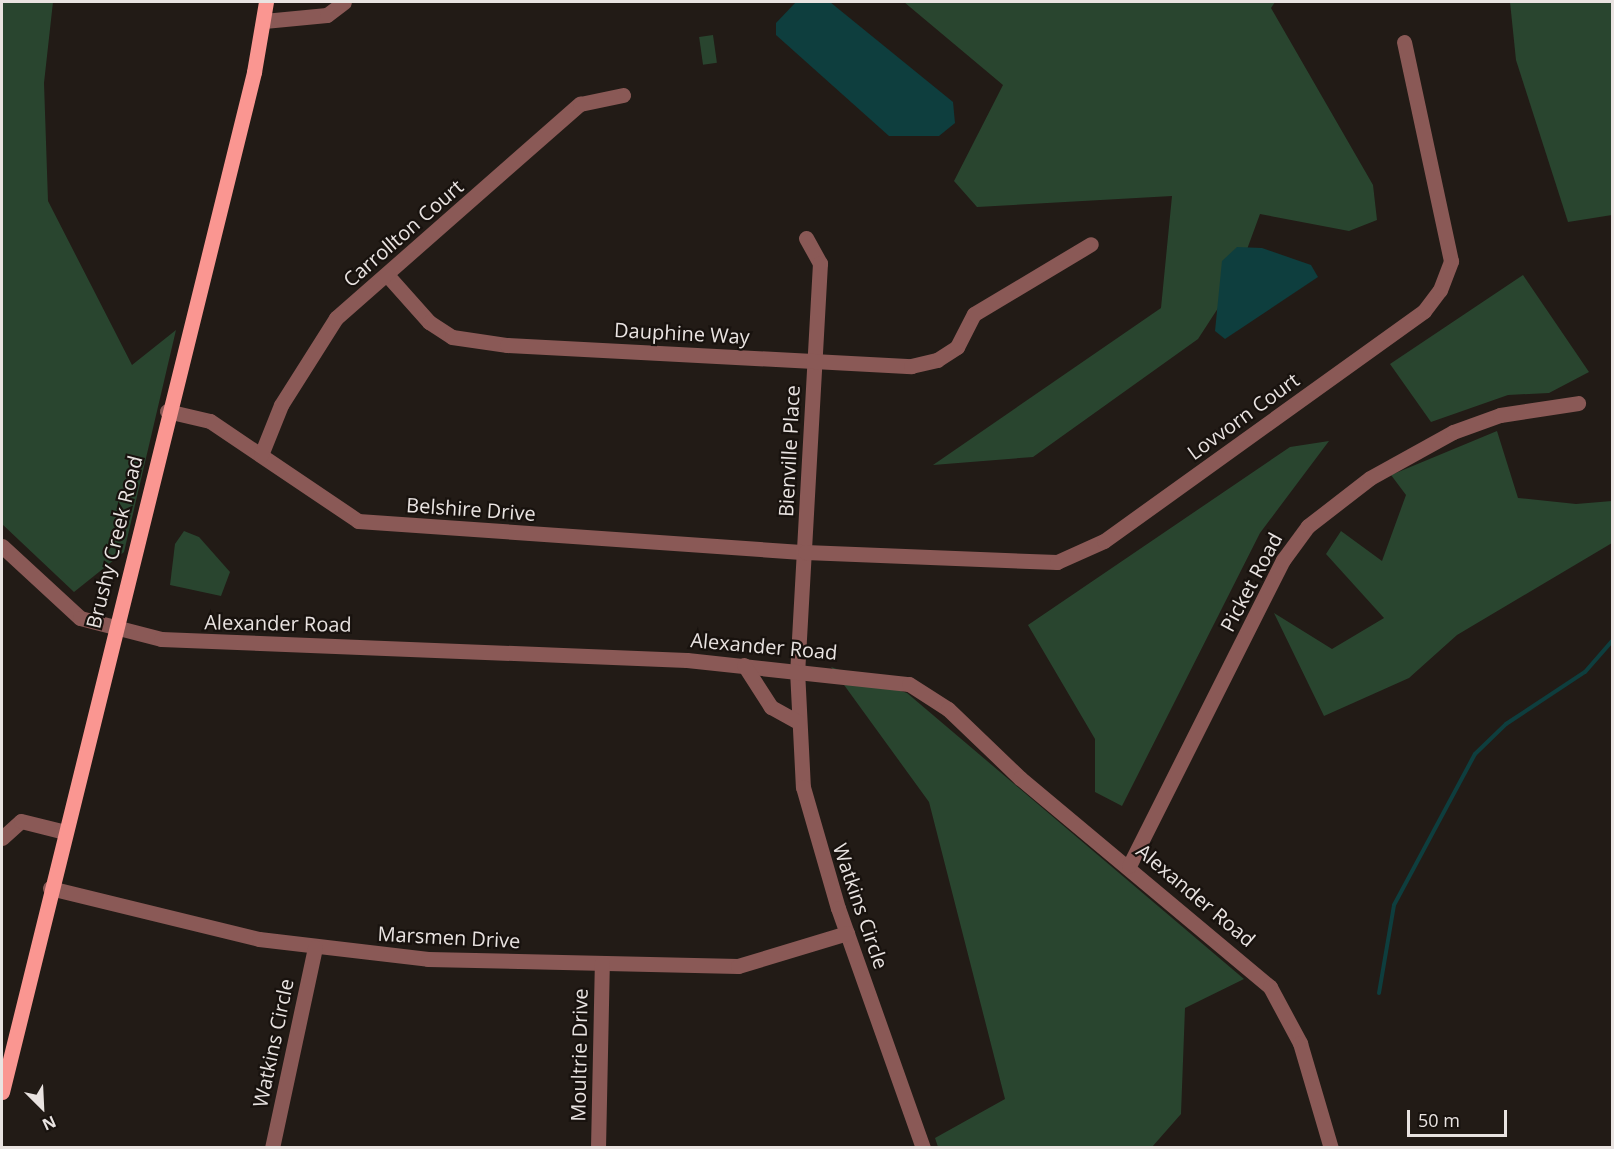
<!DOCTYPE html>
<style>
body{margin:0}
#map{position:relative;width:1614px;height:1149px;overflow:hidden;background:#221b16;font-family:"Open Sans",sans-serif}
div>[style]{position:absolute}
.green>*{inset:0;background:#29452f;transform-origin:0 0}
.water>*{inset:0;background:#0e3e3e}
.stream>*{height:4px;margin:-2px;padding:0 2px;transform-origin:2px;border-radius:2px;background:#0e3e3e}
.minor>*{height:15px;margin:-7.5px;padding:0 7.5px;transform-origin:7.5px;border-radius:7.5px;background:#8a5956}
.major>*{height:15px;margin:-7.5px;padding:0 7.5px;transform-origin:7.5px;border-radius:7.5px;background:#fa9691}
span{translate:-50% -50%;white-space:nowrap;text-align:center;line-height:1.15;-webkit-text-stroke:4.5px #18120e;paint-order:stroke}
.street-label{font-size:20px;color:#e9e3e1}
.frame{position:absolute;inset:0;border:3px solid #e9e3e1;pointer-events:none}
.north{position:absolute;left:12px;top:1077px;width:60px;height:60px;-webkit-text-stroke:4px #18120e;paint-order:stroke;rotate:156deg;font-size:16px;font-weight:700;line-height:24px;text-align:center;color:#e9e3e1}
.north::after{content:'';display:block;margin:auto;width:21px;height:27px;background:#e9e3e1;clip-path:polygon(50% 0,100% 100%,50% 72%,0 100%)}
.scale{position:absolute;left:1407px;top:1110px;width:100px;height:27px;box-sizing:border-box;border:3px solid #e9e3e1;border-top:0;padding-left:8px;font-size:18px;line-height:21px;white-space:nowrap;color:#e9e3e1;-webkit-text-stroke:4px #18120e;paint-order:stroke}
</style>
<div id="map">
<div class="green">
<i style="clip-path:polygon(2px 2px,53px 2px,44px 83px,48px 201px,132px 365px,176px 330px,124px 552px,74px 592px,2px 524px)"></i>
<i style="clip-path:polygon(904px 2px,1275px 2px,1271px 8px,1373px 185px,1377px 220px,1349px 231px,1260px 214px,1235px 282px,1198px 339px,1033px 457px,933px 465px,1161px 308px,1172px 196px,977px 207px,954px 181px,1003px 85px)"></i>
<i style="clip-path:polygon(1510px 2px,1612px 2px,1612px 215px,1568px 222px,1516px 60px)"></i>
<i style="left:713px;top:35px;width:28px;height:14px;rotate:82deg"></i>
<i style="clip-path:polygon(1523px 275px,1589px 372px,1549px 393px,1508px 395px,1431px 422px,1390px 364px)"></i>
<i style="clip-path:polygon(1497px 431px,1518px 498px,1576px 504px,1612px 501px,1612px 543px,1457px 635px,1409px 678px,1324px 716px,1274px 613px,1332px 649px,1384px 618px,1326px 554px,1341px 531px,1382px 561px,1406px 495px,1391px 475px)"></i>
<i style="clip-path:polygon(1329px 441px,1260px 533px,1122px 806px,1095px 792px,1095px 739px,1028px 625px,1290px 447px)"></i>
<i style="clip-path:polygon(184px 531px,199px 537px,230px 572px,221px 596px,170px 585px,175px 544px)"></i>
<i style="clip-path:polygon(831px 667px,907px 693px,1244px 979px,1185px 1008px,1181px 1114px,1152px 1147px,938px 1147px,935px 1138px,1005px 1099px,929px 802px)"></i>
</div>
<div class="water">
<i style="clip-path:polygon(796px 2px,830px 2px,953px 102px,955px 123px,939px 136px,889px 136px,776px 35px,776px 23px)"></i>
<i style="clip-path:polygon(1237px 247px,1262px 248px,1311px 265px,1318px 277px,1225px 339px,1215px 331px,1222px 261px)"></i>
</div>
<div class="stream">
<i style="left:1379px;top:993px;width:89px;rotate:-80.3deg"></i>
<i style="left:1394px;top:905px;width:171px;rotate:-61.8deg"></i>
<i style="left:1475px;top:754px;width:43px;rotate:-44.1deg"></i>
<i style="left:1506px;top:724px;width:95px;rotate:-33.4deg"></i>
<i style="left:1585px;top:672px;width:41px;rotate:-48.9deg"></i>
</div>
<div class="minor">
<i style="left:264px;top:21px;width:63px;rotate:-5.4deg"></i>
<i style="left:327px;top:15px;width:21px;rotate:-37deg"></i>
<i style="left:806px;top:238px;width:29px;rotate:61deg"></i>
<i style="left:820px;top:263px;width:408px;rotate:93.2deg"></i>
<i style="left:797px;top:670px;width:117px;rotate:87.1deg"></i>
<i style="left:803px;top:787px;width:126px;rotate:73.9deg"></i>
<i style="left:838px;top:908px;width:255px;rotate:70.5deg"></i>
<i style="left:388px;top:276px;width:62px;rotate:48.3deg"></i>
<i style="left:429px;top:322px;width:27px;rotate:33deg"></i>
<i style="left:452px;top:337px;width:56px;rotate:8.3deg"></i>
<i style="left:507px;top:345px;width:405px;rotate:3deg"></i>
<i style="left:911px;top:366px;width:27px;rotate:-13deg"></i>
<i style="left:937px;top:360px;width:24px;rotate:-33deg"></i>
<i style="left:957px;top:347px;width:37px;rotate:-63deg"></i>
<i style="left:974px;top:314px;width:136px;rotate:-30.9deg"></i>
<i style="left:167px;top:411px;width:44px;rotate:13.1deg"></i>
<i style="left:210px;top:421px;width:179px;rotate:34deg"></i>
<i style="left:358px;top:521px;width:448px;rotate:4deg"></i>
<i style="left:805px;top:552px;width:252px;rotate:2.3deg"></i>
<i style="left:1057px;top:562px;width:51px;rotate:-24.1deg"></i>
<i style="left:1104px;top:541px;width:394px;rotate:-35.7deg"></i>
<i style="left:1424px;top:311px;width:26px;rotate:-53deg"></i>
<i style="left:1440px;top:290px;width:31px;rotate:-69deg"></i>
<i style="left:1451px;top:261px;width:224px;rotate:-102.1deg"></i>
<i style="left:261px;top:455px;width:54px;rotate:-68.2deg"></i>
<i style="left:281px;top:405px;width:103px;rotate:-57.7deg"></i>
<i style="left:336px;top:318px;width:325px;rotate:-41.3deg"></i>
<i style="left:580px;top:104px;width:44px;rotate:-11.8deg"></i>
<i style="left:2px;top:546px;width:106px;rotate:42.7deg"></i>
<i style="left:80px;top:618px;width:84px;rotate:14.5deg"></i>
<i style="left:161px;top:639px;width:526px;rotate:2.29deg"></i>
<i style="left:687px;top:660px;width:223px;rotate:6.2deg"></i>
<i style="left:909px;top:684px;width:46px;rotate:32.7deg"></i>
<i style="left:948px;top:709px;width:100px;rotate:43.8deg"></i>
<i style="left:1020px;top:778px;width:326px;rotate:39.9deg"></i>
<i style="left:1270px;top:987px;width:64px;rotate:61.8deg"></i>
<i style="left:1300px;top:1043px;width:109px;rotate:73.6deg"></i>
<i style="left:744px;top:665px;width:50px;rotate:57.3deg"></i>
<i style="left:771px;top:707px;width:31px;rotate:29deg"></i>
<i style="left:2px;top:838px;width:25px;rotate:-42deg"></i>
<i style="left:21px;top:821px;width:45px;rotate:14deg"></i>
<i style="left:1129px;top:866px;width:343px;rotate:-63.3deg"></i>
<i style="left:1283px;top:560px;width:42px;rotate:-53.7deg"></i>
<i style="left:1308px;top:526px;width:78px;rotate:-37.7deg"></i>
<i style="left:1370px;top:478px;width:95px;rotate:-29deg"></i>
<i style="left:1453px;top:432px;width:50px;rotate:-19.9deg"></i>
<i style="left:1500px;top:415px;width:79px;rotate:-8.7deg"></i>
<i style="left:50px;top:888px;width:215px;rotate:13.7deg"></i>
<i style="left:259px;top:939px;width:170px;rotate:6.7deg"></i>
<i style="left:428px;top:959px;width:310px;rotate:1.3deg"></i>
<i style="left:738px;top:966px;width:114px;rotate:-16.8deg"></i>
<i style="left:272px;top:1148px;width:205px;rotate:-77.9deg"></i>
<i style="left:598px;top:1148px;width:185px;rotate:-88.8deg"></i>
</div>
<div class="major">
<i style="left:2px;top:1092px;width:1051px;rotate:-76.12deg"></i>
<i style="left:254px;top:72px;width:71px;rotate:-80.3deg"></i>
</div>
<div class="street-label">
<span style="left:403px;top:233px;rotate:-41deg">Carrollton Court</span>
<span style="left:682px;top:333px;rotate:3deg">Dauphine Way</span>
<span style="left:1243px;top:416px;rotate:-36deg">Lovvorn Court</span>
<span style="left:789px;top:451px;rotate:-87deg">Bienville Place</span>
<span style="left:471px;top:509px;rotate:4deg">Belshire Drive</span>
<span style="left:114px;top:542px;rotate:-76deg">Brushy Creek Road</span>
<span style="left:1251px;top:582px;rotate:-62deg">Picket Road</span>
<span style="left:278px;top:623px;rotate:1deg">Alexander Road</span>
<span style="left:764px;top:646px;rotate:5deg">Alexander Road</span>
<span style="left:1196px;top:895px;rotate:40deg">Alexander Road</span>
<span style="left:861px;top:906px;rotate:71deg">Watkins Circle</span>
<span style="left:449px;top:937px;rotate:3deg">Marsmen Drive</span>
<span style="left:273px;top:1043px;rotate:-78deg">Watkins Circle</span>
<span style="left:579px;top:1055px;rotate:-89deg">Moultrie Drive</span>
</div>
<div class="frame"></div>
<div class="north">N</div>
<div class="scale">50 m</div>
</div>
